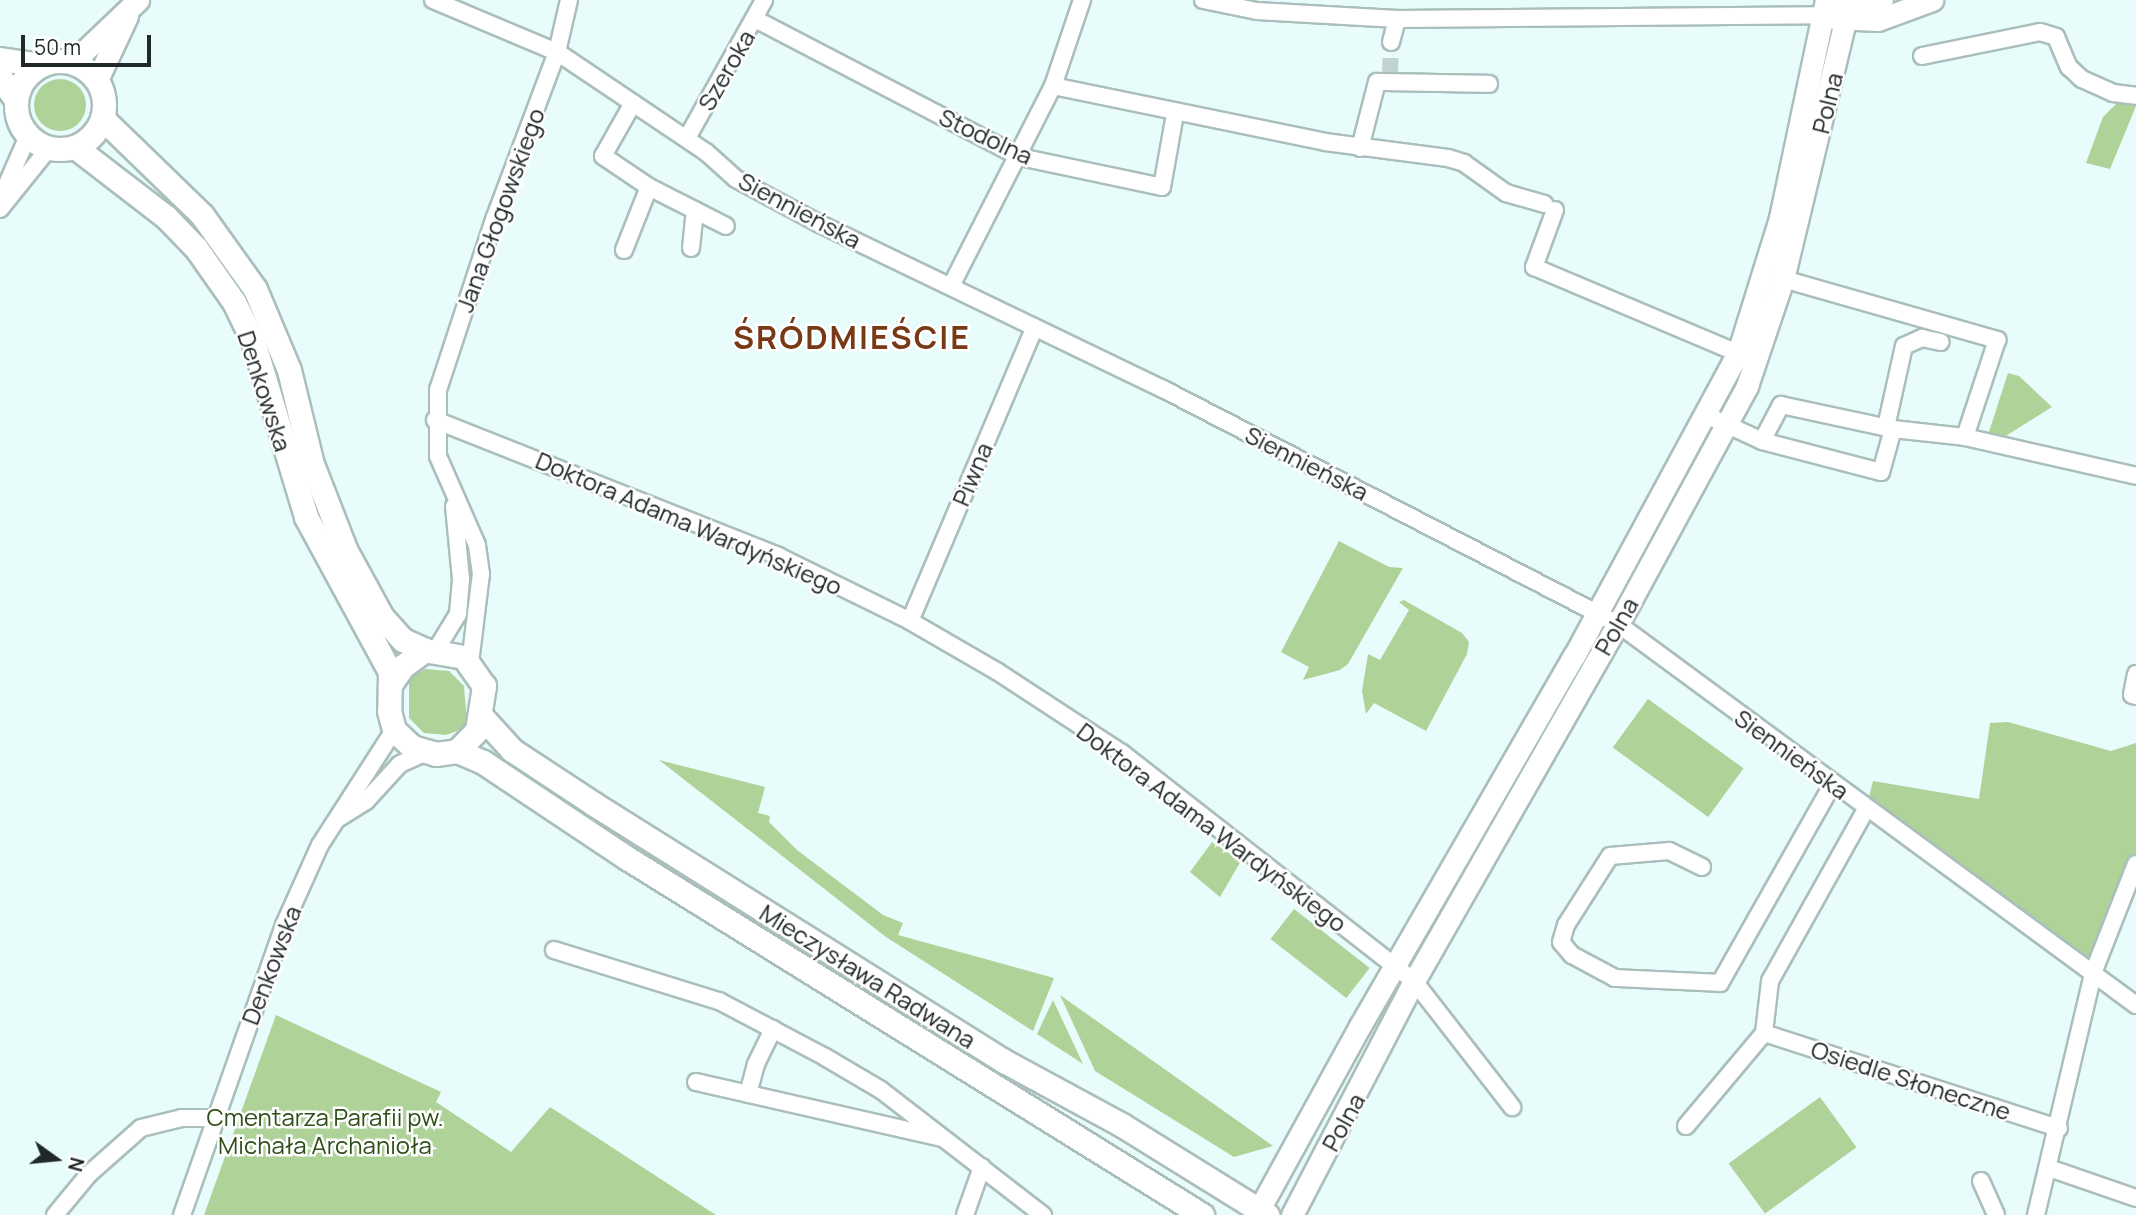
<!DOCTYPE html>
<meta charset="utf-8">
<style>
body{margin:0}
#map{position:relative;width:2136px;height:1215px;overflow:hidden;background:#e8fcfb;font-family:Manrope,sans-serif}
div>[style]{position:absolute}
.green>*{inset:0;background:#aed298;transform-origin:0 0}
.round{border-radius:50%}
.minor-tunnel>*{height:16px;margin-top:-8px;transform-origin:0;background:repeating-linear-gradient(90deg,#c0d2d1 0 16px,transparent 0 24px)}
.roads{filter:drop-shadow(2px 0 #aabebc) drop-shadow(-2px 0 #aabebc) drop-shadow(0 2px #aabebc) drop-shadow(0 -2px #aabebc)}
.minor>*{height:16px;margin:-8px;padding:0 8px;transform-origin:8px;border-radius:8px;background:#fff}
.tertiary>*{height:21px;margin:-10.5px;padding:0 10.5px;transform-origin:10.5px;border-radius:10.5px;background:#fff}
.secondary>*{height:23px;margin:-11.5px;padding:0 11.5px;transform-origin:11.5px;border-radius:11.5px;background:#fff}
.secondary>.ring{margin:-11.5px;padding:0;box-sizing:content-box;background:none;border:23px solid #fff;border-radius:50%}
span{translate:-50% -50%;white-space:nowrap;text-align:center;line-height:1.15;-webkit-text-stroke:5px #fff;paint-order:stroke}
.street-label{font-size:24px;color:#212828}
.park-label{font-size:24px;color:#304e18}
.district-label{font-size:32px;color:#783916;font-weight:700;letter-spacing:2px}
.north{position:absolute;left:21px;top:1124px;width:70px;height:70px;-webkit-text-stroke:5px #fff;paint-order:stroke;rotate:105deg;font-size:19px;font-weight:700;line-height:28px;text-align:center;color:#212828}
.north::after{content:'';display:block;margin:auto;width:24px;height:32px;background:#212828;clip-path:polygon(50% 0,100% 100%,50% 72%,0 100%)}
.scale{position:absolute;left:21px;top:35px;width:130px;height:32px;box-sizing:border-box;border:4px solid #212828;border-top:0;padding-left:9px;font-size:21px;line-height:24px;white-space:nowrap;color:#212828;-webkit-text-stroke:5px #fff;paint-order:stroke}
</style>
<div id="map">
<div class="green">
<i class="round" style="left:34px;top:79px;width:52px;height:52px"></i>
<i style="clip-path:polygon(2120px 100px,2136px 106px,2110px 169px,2086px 163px,2103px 117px)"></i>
<i style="clip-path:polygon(2008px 373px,2019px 376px,2052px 407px,2004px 437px,1989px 432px)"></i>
<i style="clip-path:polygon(1339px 541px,1389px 567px,1403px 568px,1348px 664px,1340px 670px,1303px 680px,1309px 667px,1281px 652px)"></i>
<i style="clip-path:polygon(1404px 600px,1462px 633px,1469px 642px,1467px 654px,1426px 731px,1374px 703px,1366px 714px,1362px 691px,1368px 654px,1380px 660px,1409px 610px,1399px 602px)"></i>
<i style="clip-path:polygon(425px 669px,449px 671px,464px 686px,467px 724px,457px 731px,446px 735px,424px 733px,409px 718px,409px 679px)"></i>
<i style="left:1648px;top:699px;width:118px;height:60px;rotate:36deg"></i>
<i style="clip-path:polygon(2008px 722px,2111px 751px,2136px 743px,2136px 864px,2093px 973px,1866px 809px,1873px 781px,1979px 799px,1990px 723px)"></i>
<i style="clip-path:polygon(659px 760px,765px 787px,758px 813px,770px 816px,769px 822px,797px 850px,883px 915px,903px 923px,898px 935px,1054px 978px,1033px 1031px,886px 937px)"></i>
<i style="clip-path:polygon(1212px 842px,1241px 861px,1220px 897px,1190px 872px)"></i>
<i style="left:1294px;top:909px;width:96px;height:38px;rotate:38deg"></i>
<i style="clip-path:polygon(1060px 995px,1273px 1146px,1234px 1157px,1095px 1071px)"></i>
<i style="clip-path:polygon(1053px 1000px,1083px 1064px,1037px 1034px)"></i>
<i style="clip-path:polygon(276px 1015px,441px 1092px,436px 1102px,511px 1152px,550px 1107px,716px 1215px,204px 1215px)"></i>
<i style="left:1820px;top:1097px;width:62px;height:113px;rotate:54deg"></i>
</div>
<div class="minor-tunnel">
<i style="left:1390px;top:74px;width:32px;rotate:-88deg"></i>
</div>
<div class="roads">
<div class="minor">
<i style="left:433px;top:0;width:134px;rotate:22.8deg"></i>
<i style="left:557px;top:52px;width:179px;rotate:33.9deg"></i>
<i style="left:706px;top:152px;width:40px;rotate:42deg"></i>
<i style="left:736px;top:179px;width:95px;rotate:28.2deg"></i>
<i style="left:820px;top:224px;width:381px;rotate:25.7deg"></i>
<i style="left:1163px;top:389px;width:512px;rotate:27.32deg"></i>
<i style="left:1618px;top:624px;width:643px;rotate:36.34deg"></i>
<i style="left:1203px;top:0;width:55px;rotate:11.5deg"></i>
<i style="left:1257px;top:11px;width:140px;rotate:3.3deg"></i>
<i style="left:1397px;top:19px;width:427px;rotate:-0.5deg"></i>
<i style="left:755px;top:19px;width:299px;rotate:27.5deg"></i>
<i style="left:1020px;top:157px;width:145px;rotate:11.9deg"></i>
<i style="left:1162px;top:187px;width:74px;rotate:-79.9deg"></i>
<i style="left:1391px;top:42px;width:24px;rotate:-75deg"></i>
<i style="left:1922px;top:56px;width:120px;rotate:-11.5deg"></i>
<i style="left:2040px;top:32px;width:17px;rotate:17deg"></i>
<i style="left:2056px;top:37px;width:33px;rotate:67deg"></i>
<i style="left:2069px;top:67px;width:18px;rotate:43deg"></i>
<i style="left:2082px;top:79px;width:34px;rotate:24deg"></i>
<i style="left:2113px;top:93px;width:23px;rotate:7deg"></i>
<i style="left:1053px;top:86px;width:278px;rotate:11.6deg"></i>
<i style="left:1325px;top:142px;width:124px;rotate:7.4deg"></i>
<i style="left:1448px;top:158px;width:17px;rotate:17deg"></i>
<i style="left:1464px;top:163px;width:52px;rotate:35.5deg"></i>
<i style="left:1506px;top:193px;width:40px;rotate:16deg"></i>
<i style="left:633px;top:103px;width:61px;rotate:119.5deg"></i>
<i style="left:603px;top:156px;width:55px;rotate:34deg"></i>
<i style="left:649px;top:187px;width:86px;rotate:26.9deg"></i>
<i style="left:687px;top:138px;width:158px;rotate:-60.8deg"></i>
<i style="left:1360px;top:148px;width:68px;rotate:-75.6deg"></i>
<i style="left:1377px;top:82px;width:112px;rotate:1deg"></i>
<i style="left:0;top:200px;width:70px;rotate:-66.4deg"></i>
<i style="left:0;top:209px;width:78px;rotate:-51.2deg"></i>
<i style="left:1555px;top:210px;width:61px;rotate:110.2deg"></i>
<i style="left:1534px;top:267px;width:229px;rotate:22.9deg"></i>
<i style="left:691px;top:248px;width:38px;rotate:-84deg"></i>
<i style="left:624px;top:250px;width:68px;rotate:-68.4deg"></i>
<i style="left:1783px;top:279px;width:223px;rotate:15.9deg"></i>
<i style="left:1997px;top:340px;width:102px;rotate:108.3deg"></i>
<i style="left:952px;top:284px;width:222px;rotate:-63deg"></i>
<i style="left:1053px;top:86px;width:91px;rotate:-71.4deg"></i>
<i style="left:1706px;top:415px;width:62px;rotate:24.9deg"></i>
<i style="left:1762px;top:441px;width:123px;rotate:14.6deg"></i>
<i style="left:1881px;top:472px;width:45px;rotate:-74.4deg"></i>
<i style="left:435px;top:420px;width:369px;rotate:21.6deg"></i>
<i style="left:778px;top:556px;width:147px;rotate:26.2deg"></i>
<i style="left:910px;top:621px;width:102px;rotate:30.1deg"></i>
<i style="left:998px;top:672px;width:148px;rotate:33.2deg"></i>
<i style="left:1122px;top:753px;width:370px;rotate:38deg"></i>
<i style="left:1414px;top:981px;width:160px;rotate:52.1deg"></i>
<i style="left:1886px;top:427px;width:83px;rotate:-77.5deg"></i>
<i style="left:1904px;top:346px;width:20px;rotate:-24deg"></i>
<i style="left:1922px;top:338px;width:19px;rotate:12deg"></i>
<i style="left:1762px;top:441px;width:41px;rotate:-62.2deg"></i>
<i style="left:1781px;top:405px;width:115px;rotate:12.1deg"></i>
<i style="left:1893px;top:429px;width:72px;rotate:6.3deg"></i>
<i style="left:1965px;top:437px;width:175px;rotate:12.8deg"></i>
<i style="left:910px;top:621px;width:319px;rotate:-67deg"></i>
<i style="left:436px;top:650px;width:42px;rotate:-58.6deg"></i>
<i style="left:458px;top:614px;width:35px;rotate:-85deg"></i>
<i style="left:461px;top:579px;width:73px;rotate:-95.5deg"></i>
<i style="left:470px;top:663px;width:90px;rotate:-83deg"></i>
<i style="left:481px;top:574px;width:29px;rotate:-98deg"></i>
<i style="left:477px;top:545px;width:97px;rotate:-113.7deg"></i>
<i style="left:438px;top:456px;width:66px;rotate:-90deg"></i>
<i style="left:438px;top:390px;width:182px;rotate:-71.8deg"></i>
<i style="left:495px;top:217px;width:176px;rotate:-69.4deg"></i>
<i style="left:557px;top:52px;width:53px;rotate:-77deg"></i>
<i style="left:2136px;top:674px;width:21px;rotate:101deg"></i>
<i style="left:2132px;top:695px;width:4px;rotate:14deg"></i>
<i style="left:339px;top:818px;width:32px;rotate:-32deg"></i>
<i style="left:366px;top:801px;width:50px;rotate:-47.4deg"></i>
<i style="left:400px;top:764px;width:27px;rotate:-24deg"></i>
<i style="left:1702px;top:867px;width:37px;rotate:-154deg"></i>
<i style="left:1669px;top:851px;width:59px;rotate:175.2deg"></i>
<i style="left:1610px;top:856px;width:82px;rotate:122.5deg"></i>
<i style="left:1566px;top:925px;width:18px;rotate:106deg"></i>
<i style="left:1561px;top:942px;width:17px;rotate:50deg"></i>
<i style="left:1572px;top:955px;width:49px;rotate:28.1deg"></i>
<i style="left:1615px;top:978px;width:105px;rotate:2.7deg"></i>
<i style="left:1720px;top:983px;width:230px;rotate:-60.5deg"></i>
<i style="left:554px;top:950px;width:173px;rotate:17.2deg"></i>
<i style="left:719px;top:1001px;width:120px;rotate:27.8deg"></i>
<i style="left:825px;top:1057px;width:65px;rotate:30.5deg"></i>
<i style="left:881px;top:1090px;width:205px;rotate:37.7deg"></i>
<i style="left:1764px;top:1033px;width:310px;rotate:17.9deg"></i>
<i style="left:696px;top:1082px;width:252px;rotate:12.8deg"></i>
<i style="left:748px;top:1094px;width:31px;rotate:-75deg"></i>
<i style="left:756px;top:1064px;width:39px;rotate:-64deg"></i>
<i style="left:1686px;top:1126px;width:121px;rotate:-50deg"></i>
<i style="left:1764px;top:1033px;width:52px;rotate:-83.4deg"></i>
<i style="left:1770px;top:981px;width:197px;rotate:-60.8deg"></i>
<i style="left:2049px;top:1168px;width:92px;rotate:19deg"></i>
<i style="left:1981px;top:1181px;width:37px;rotate:66deg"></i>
<i style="left:55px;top:1215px;width:53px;rotate:-50.3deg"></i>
<i style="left:89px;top:1174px;width:69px;rotate:-41.5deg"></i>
<i style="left:141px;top:1128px;width:42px;rotate:-13.7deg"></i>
<i style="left:182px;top:1118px;width:33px"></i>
<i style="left:182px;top:1215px;width:307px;rotate:-70.6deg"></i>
<i style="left:284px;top:925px;width:88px;rotate:-65.8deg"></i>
<i style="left:320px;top:845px;width:137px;rotate:-57.2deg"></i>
<i style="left:965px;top:1215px;width:51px;rotate:-70.5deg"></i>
<i style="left:2036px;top:1215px;width:249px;rotate:-76.7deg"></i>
<i style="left:2093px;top:973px;width:117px;rotate:-68.5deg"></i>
</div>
<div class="tertiary">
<i style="left:1837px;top:10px;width:46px;rotate:-12.5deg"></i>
<i style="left:1833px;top:18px;width:45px;rotate:2.5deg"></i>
<i style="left:1878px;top:20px;width:58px;rotate:-20.3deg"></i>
<i style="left:73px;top:62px;width:90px;rotate:-43.6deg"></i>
<i style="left:97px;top:80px;width:71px;rotate:-64.9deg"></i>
<i style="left:1256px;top:1215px;width:216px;rotate:-61.2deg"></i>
<i style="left:1360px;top:1026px;width:427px;rotate:-60deg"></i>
<i style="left:1574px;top:656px;width:345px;rotate:-61.6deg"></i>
<i style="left:1738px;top:353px;width:141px;rotate:-72.7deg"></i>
<i style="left:1780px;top:218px;width:223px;rotate:-78.1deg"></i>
<i style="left:1292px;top:1215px;width:264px;rotate:-62.5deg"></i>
<i style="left:1414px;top:981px;width:411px;rotate:-60.3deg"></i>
<i style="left:1618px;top:624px;width:271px;rotate:-61.5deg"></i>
<i style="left:1747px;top:386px;width:113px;rotate:-71.4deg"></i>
<i style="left:1783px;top:279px;width:287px;rotate:-76.5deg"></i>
</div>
<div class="secondary">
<i style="left:0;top:59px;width:40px;rotate:8.5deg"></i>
<i class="ring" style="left:16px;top:61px;width:65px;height:65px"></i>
<i style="left:0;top:77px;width:28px;rotate:55deg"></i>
<i style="left:102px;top:118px;width:139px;rotate:44.1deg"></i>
<i style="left:202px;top:215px;width:91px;rotate:54.4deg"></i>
<i style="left:255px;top:289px;width:88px;rotate:67.2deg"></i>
<i style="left:289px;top:370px;width:97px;rotate:76.3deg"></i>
<i style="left:312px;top:464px;width:93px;rotate:68.7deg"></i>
<i style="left:346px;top:551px;width:75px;rotate:61.4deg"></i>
<i style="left:382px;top:617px;width:31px;rotate:48deg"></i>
<i style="left:403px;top:640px;width:24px;rotate:24deg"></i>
<i style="left:75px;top:147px;width:115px;rotate:37.6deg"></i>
<i style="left:166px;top:217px;width:43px;rotate:45.9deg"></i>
<i style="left:196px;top:248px;width:66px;rotate:54.9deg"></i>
<i style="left:234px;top:302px;width:43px;rotate:64deg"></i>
<i style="left:253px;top:341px;width:184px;rotate:73.2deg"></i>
<i style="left:306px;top:517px;width:176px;rotate:61.5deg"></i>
<i style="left:390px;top:672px;width:39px;rotate:91deg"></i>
<i style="left:389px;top:711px;width:20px;rotate:75deg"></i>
<i style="left:394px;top:730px;width:25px;rotate:43deg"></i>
<i style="left:412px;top:747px;width:25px;rotate:16deg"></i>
<i style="left:436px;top:754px;width:21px;rotate:-8deg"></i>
<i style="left:457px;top:751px;width:29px;rotate:-46deg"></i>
<i style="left:477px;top:730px;width:45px;rotate:-81deg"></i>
<i style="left:484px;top:686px;width:35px;rotate:-125deg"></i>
<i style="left:464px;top:657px;width:40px;rotate:-170deg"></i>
<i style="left:425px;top:650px;width:27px;rotate:144deg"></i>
<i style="left:403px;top:666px;width:21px;rotate:125deg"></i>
<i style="left:482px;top:717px;width:45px;rotate:47.7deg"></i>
<i style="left:512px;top:750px;width:98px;rotate:33.4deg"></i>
<i style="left:594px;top:804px;width:484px;rotate:32.1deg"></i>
<i style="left:1004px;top:1061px;width:134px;rotate:28.5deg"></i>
<i style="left:1122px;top:1125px;width:171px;rotate:31.8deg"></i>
<i style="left:457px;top:751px;width:28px;rotate:23deg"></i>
<i style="left:483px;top:762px;width:173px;rotate:33.7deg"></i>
<i style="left:627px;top:858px;width:677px;rotate:31.83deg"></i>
</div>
</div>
<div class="street-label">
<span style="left:726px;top:70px;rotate:-60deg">Szeroka</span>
<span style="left:1827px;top:103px;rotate:-76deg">Polna</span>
<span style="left:986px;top:136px;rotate:25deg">Stodolna</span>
<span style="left:500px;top:210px;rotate:-70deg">Jana Głogowskiego</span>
<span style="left:800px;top:210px;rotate:28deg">Siennieńska</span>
<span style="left:265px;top:391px;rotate:72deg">Denkowska</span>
<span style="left:1307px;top:463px;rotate:27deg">Siennieńska</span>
<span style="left:972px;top:474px;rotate:-67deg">Piwna</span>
<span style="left:689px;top:523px;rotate:23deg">Doktora Adama Wardyńskiego</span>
<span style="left:1616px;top:626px;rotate:-60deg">Polna</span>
<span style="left:1792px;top:754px;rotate:36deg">Siennieńska</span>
<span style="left:1212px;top:827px;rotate:37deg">Doktora Adama Wardyńskiego</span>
<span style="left:271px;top:965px;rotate:-69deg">Denkowska</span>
<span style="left:868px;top:976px;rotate:32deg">Mieczysława Radwana</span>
<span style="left:1911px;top:1080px;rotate:18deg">Osiedle Słoneczne</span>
<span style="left:1343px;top:1122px;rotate:-61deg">Polna</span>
</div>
<div class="park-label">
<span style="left:325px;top:1131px">Cmentarza Parafii pw.<br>Michała Archanioła</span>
</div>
<div class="district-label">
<span style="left:852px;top:337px">ŚRÓDMIEŚCIE</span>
</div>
<div class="north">N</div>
<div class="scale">50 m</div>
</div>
